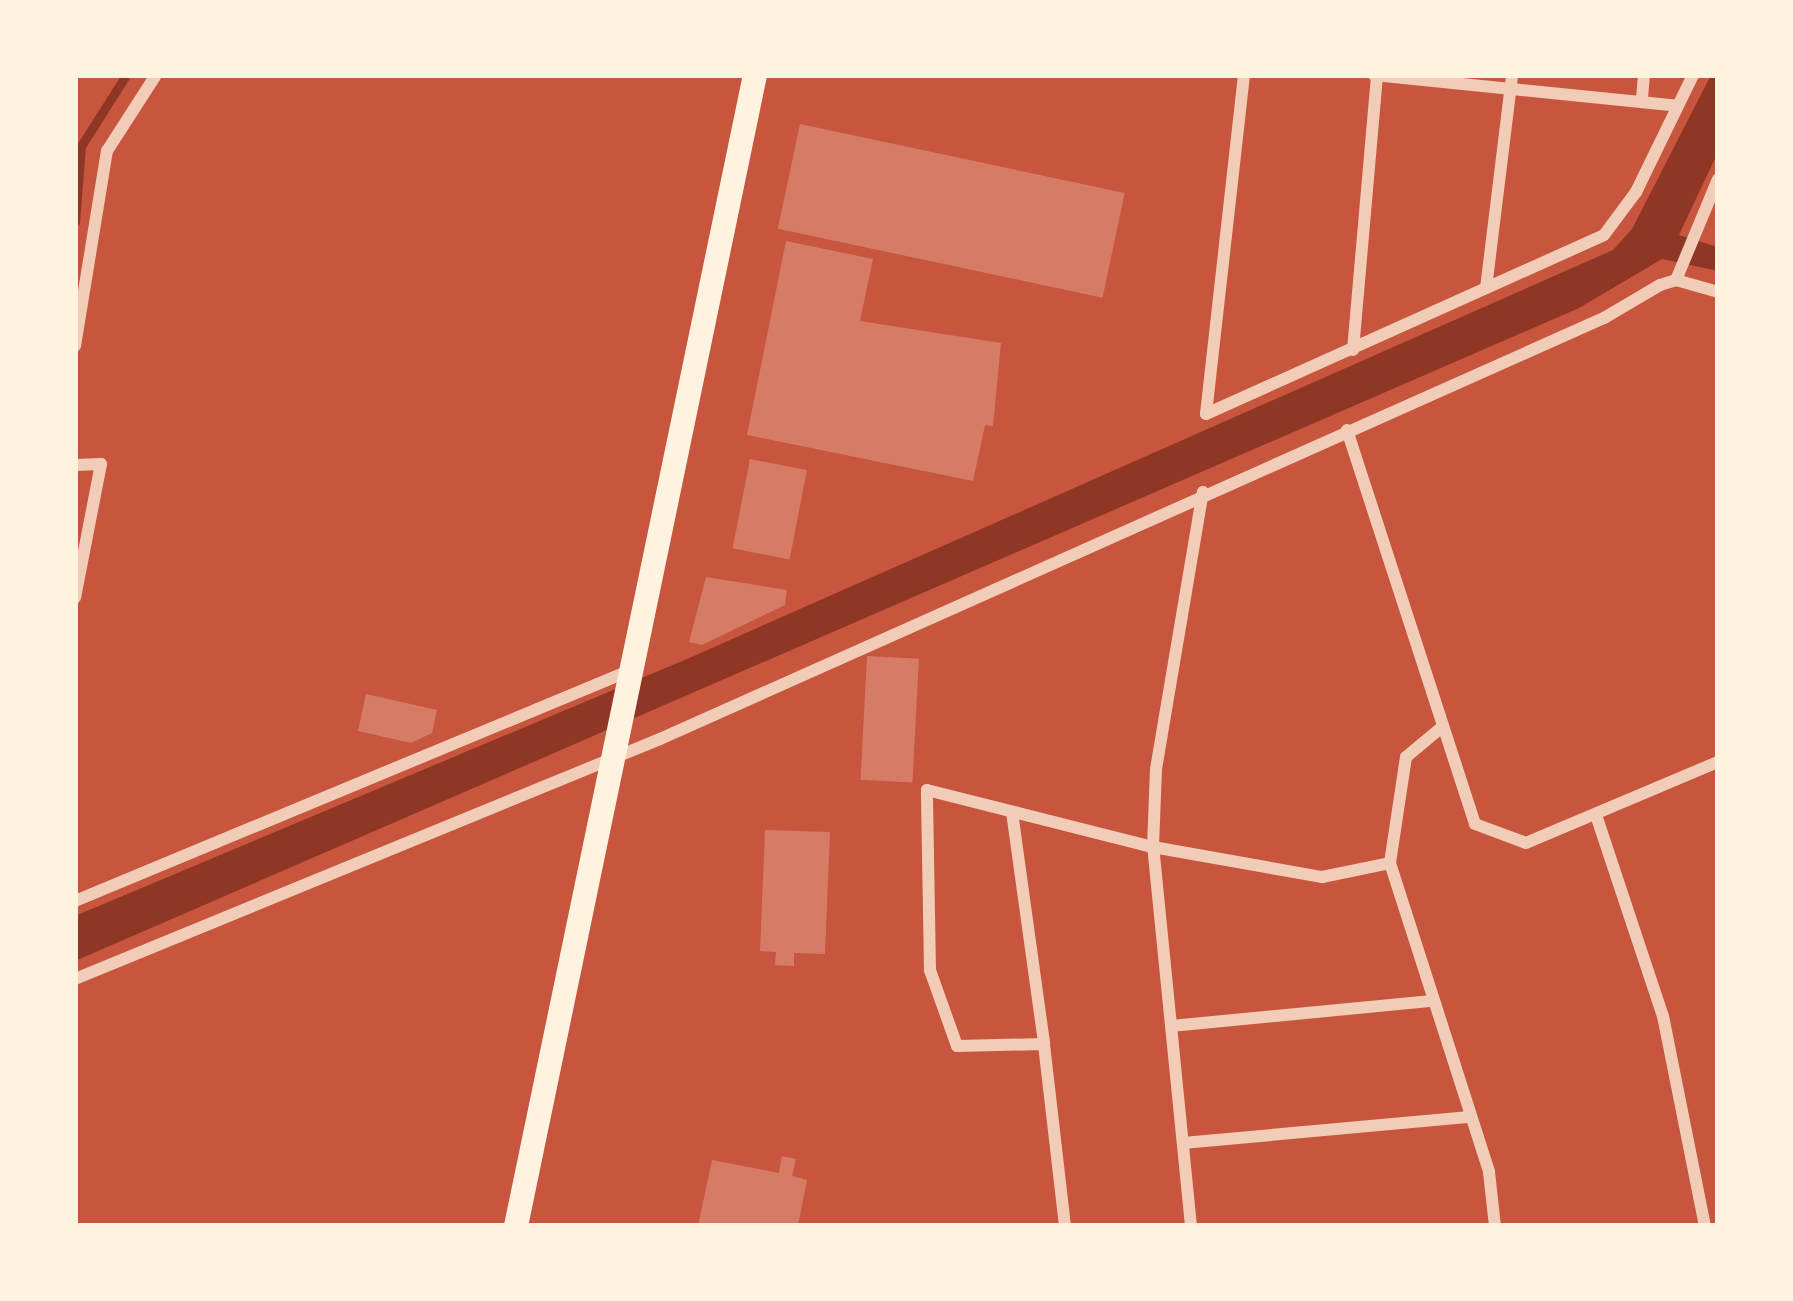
<!DOCTYPE html>
<style>
body{margin:0}
#map{position:relative;width:1793px;height:1301px;overflow:hidden;background:#c8553d;font-family:"Sofia Sans Condensed",sans-serif}
div>[style]{position:absolute}
.water>*{inset:0;background:#8f3625}
.stream>*{height:9px;margin:-4.5px;padding:0 4.5px;transform-origin:4.5px;border-radius:4.5px;background:#8f3625}
.building>*{inset:0;background:#d67c66;transform-origin:0 0}
.minor>*{height:12px;margin:-6px;padding:0 6px;transform-origin:6px;border-radius:6px;background:#f1ccb7}
.trunk>*{height:24px;margin:-12px;padding:0 12px;transform-origin:12px;border-radius:12px;background:#fff3e0}
span{translate:-50% -50%;white-space:nowrap;text-align:center;line-height:1.15;-webkit-text-stroke:9px #fff3e0;paint-order:stroke}
.frame{position:absolute;inset:0;border:78px solid #fff3e0;pointer-events:none}
</style>
<div id="map">
<div class="water">
<i style="clip-path:polygon(1711px 75px,1718px 75px,1718px 152px,1679px 235px,1718px 247px,1718px 271px,1662px 259px,1579px 308px,75px 961px,75px 916px,687px 659px,1613px 250px,1632px 229px)"></i>
</div>
<div class="stream">
<i style="left:75px;top:222px;width:76px;rotate:-85.5deg"></i>
<i style="left:81px;top:146px;width:84px;rotate:-57.6deg"></i>
</div>
<div class="building">
<i style="left:800px;top:124px;width:332px;height:107px;rotate:12deg"></i>
<i style="clip-path:polygon(786px 241px,873px 259px,860px 321px,1001px 343px,993px 426px,985px 425px,973px 481px,747px 435px)"></i>
<i style="left:750px;top:459px;width:58px;height:91px;rotate:11deg"></i>
<i style="clip-path:polygon(706px 577px,787px 590px,785px 605px,702px 645px,689px 642px)"></i>
<i style="left:867px;top:656px;width:52px;height:124px;rotate:3deg"></i>
<i style="clip-path:polygon(366px 694px,437px 710px,432px 733px,411px 743px,358px 731px)"></i>
<i style="clip-path:polygon(765px 830px,830px 832px,825px 954px,794px 953px,794px 966px,775px 965px,776px 952px,760px 951px)"></i>
<i style="clip-path:polygon(782px 1156px,796px 1159px,792px 1176px,807px 1180px,798px 1226px,698px 1226px,712px 1160px,779px 1173px)"></i>
</div>
<div class="minor">
<i style="left:1244px;top:75px;width:341px;rotate:96.4deg"></i>
<i style="left:1206px;top:414px;width:436px;rotate:-24.2deg"></i>
<i style="left:1604px;top:235px;width:54px;rotate:-53.3deg"></i>
<i style="left:1636px;top:192px;width:130px;rotate:-64deg"></i>
<i style="left:1374px;top:75px;width:305px;rotate:5.8deg"></i>
<i style="left:1642px;top:98px;width:23px;rotate:-85deg"></i>
<i style="left:1676px;top:280px;width:109px;rotate:-67.4deg"></i>
<i style="left:1486px;top:288px;width:215px;rotate:-83deg"></i>
<i style="left:75px;top:346px;width:198px;rotate:-80.7deg"></i>
<i style="left:107px;top:151px;width:90px;rotate:-57.2deg"></i>
<i style="left:1353px;top:350px;width:276px;rotate:-85deg"></i>
<i style="left:1347px;top:430px;width:414px;rotate:72deg"></i>
<i style="left:1475px;top:824px;width:54px;rotate:20.4deg"></i>
<i style="left:1526px;top:843px;width:208px;rotate:-22.9deg"></i>
<i style="left:75px;top:465px;width:26px;rotate:-2deg"></i>
<i style="left:101px;top:464px;width:136px;rotate:101deg"></i>
<i style="left:1442px;top:727px;width:47px;rotate:140.2deg"></i>
<i style="left:1406px;top:757px;width:107px;rotate:98.6deg"></i>
<i style="left:1390px;top:863px;width:324px;rotate:72.2deg"></i>
<i style="left:1489px;top:1172px;width:54px;rotate:83.7deg"></i>
<i style="left:1012px;top:812px;width:234px;rotate:82.1deg"></i>
<i style="left:1596px;top:815px;width:212px;rotate:71.6deg"></i>
<i style="left:1663px;top:1016px;width:214px;rotate:78.7deg"></i>
<i style="left:75px;top:901px;width:600px;rotate:-22.55deg"></i>
<i style="left:75px;top:979px;width:632px;rotate:-22.31deg"></i>
<i style="left:660px;top:739px;width:1034px;rotate:-24.04deg"></i>
<i style="left:1604px;top:318px;width:65px;rotate:-30.5deg"></i>
<i style="left:1660px;top:285px;width:17px;rotate:-17deg"></i>
<i style="left:1676px;top:280px;width:44px;rotate:15.9deg"></i>
<i style="left:1171px;top:1026px;width:262px;rotate:-5.5deg"></i>
<i style="left:1183px;top:1143px;width:288px;rotate:-5.2deg"></i>
<i style="left:1065px;top:1226px;width:183px;rotate:-96.6deg"></i>
<i style="left:1044px;top:1044px;width:87px;rotate:178.7deg"></i>
<i style="left:957px;top:1046px;width:81px;rotate:-109.6deg"></i>
<i style="left:930px;top:970px;width:180px;rotate:-91deg"></i>
<i style="left:927px;top:790px;width:233px;rotate:14.2deg"></i>
<i style="left:1153px;top:847px;width:172px;rotate:10.1deg"></i>
<i style="left:1322px;top:877px;width:69px;rotate:-11.6deg"></i>
<i style="left:1191px;top:1226px;width:381px;rotate:-95.7deg"></i>
<i style="left:1153px;top:847px;width:78px;rotate:-87.8deg"></i>
<i style="left:1156px;top:769px;width:281px;rotate:-80.4deg"></i>
</div>
<div class="trunk">
<i style="left:516px;top:1226px;width:1176px;rotate:-78.27deg"></i>
</div>
<div class="frame"></div>
</div>
